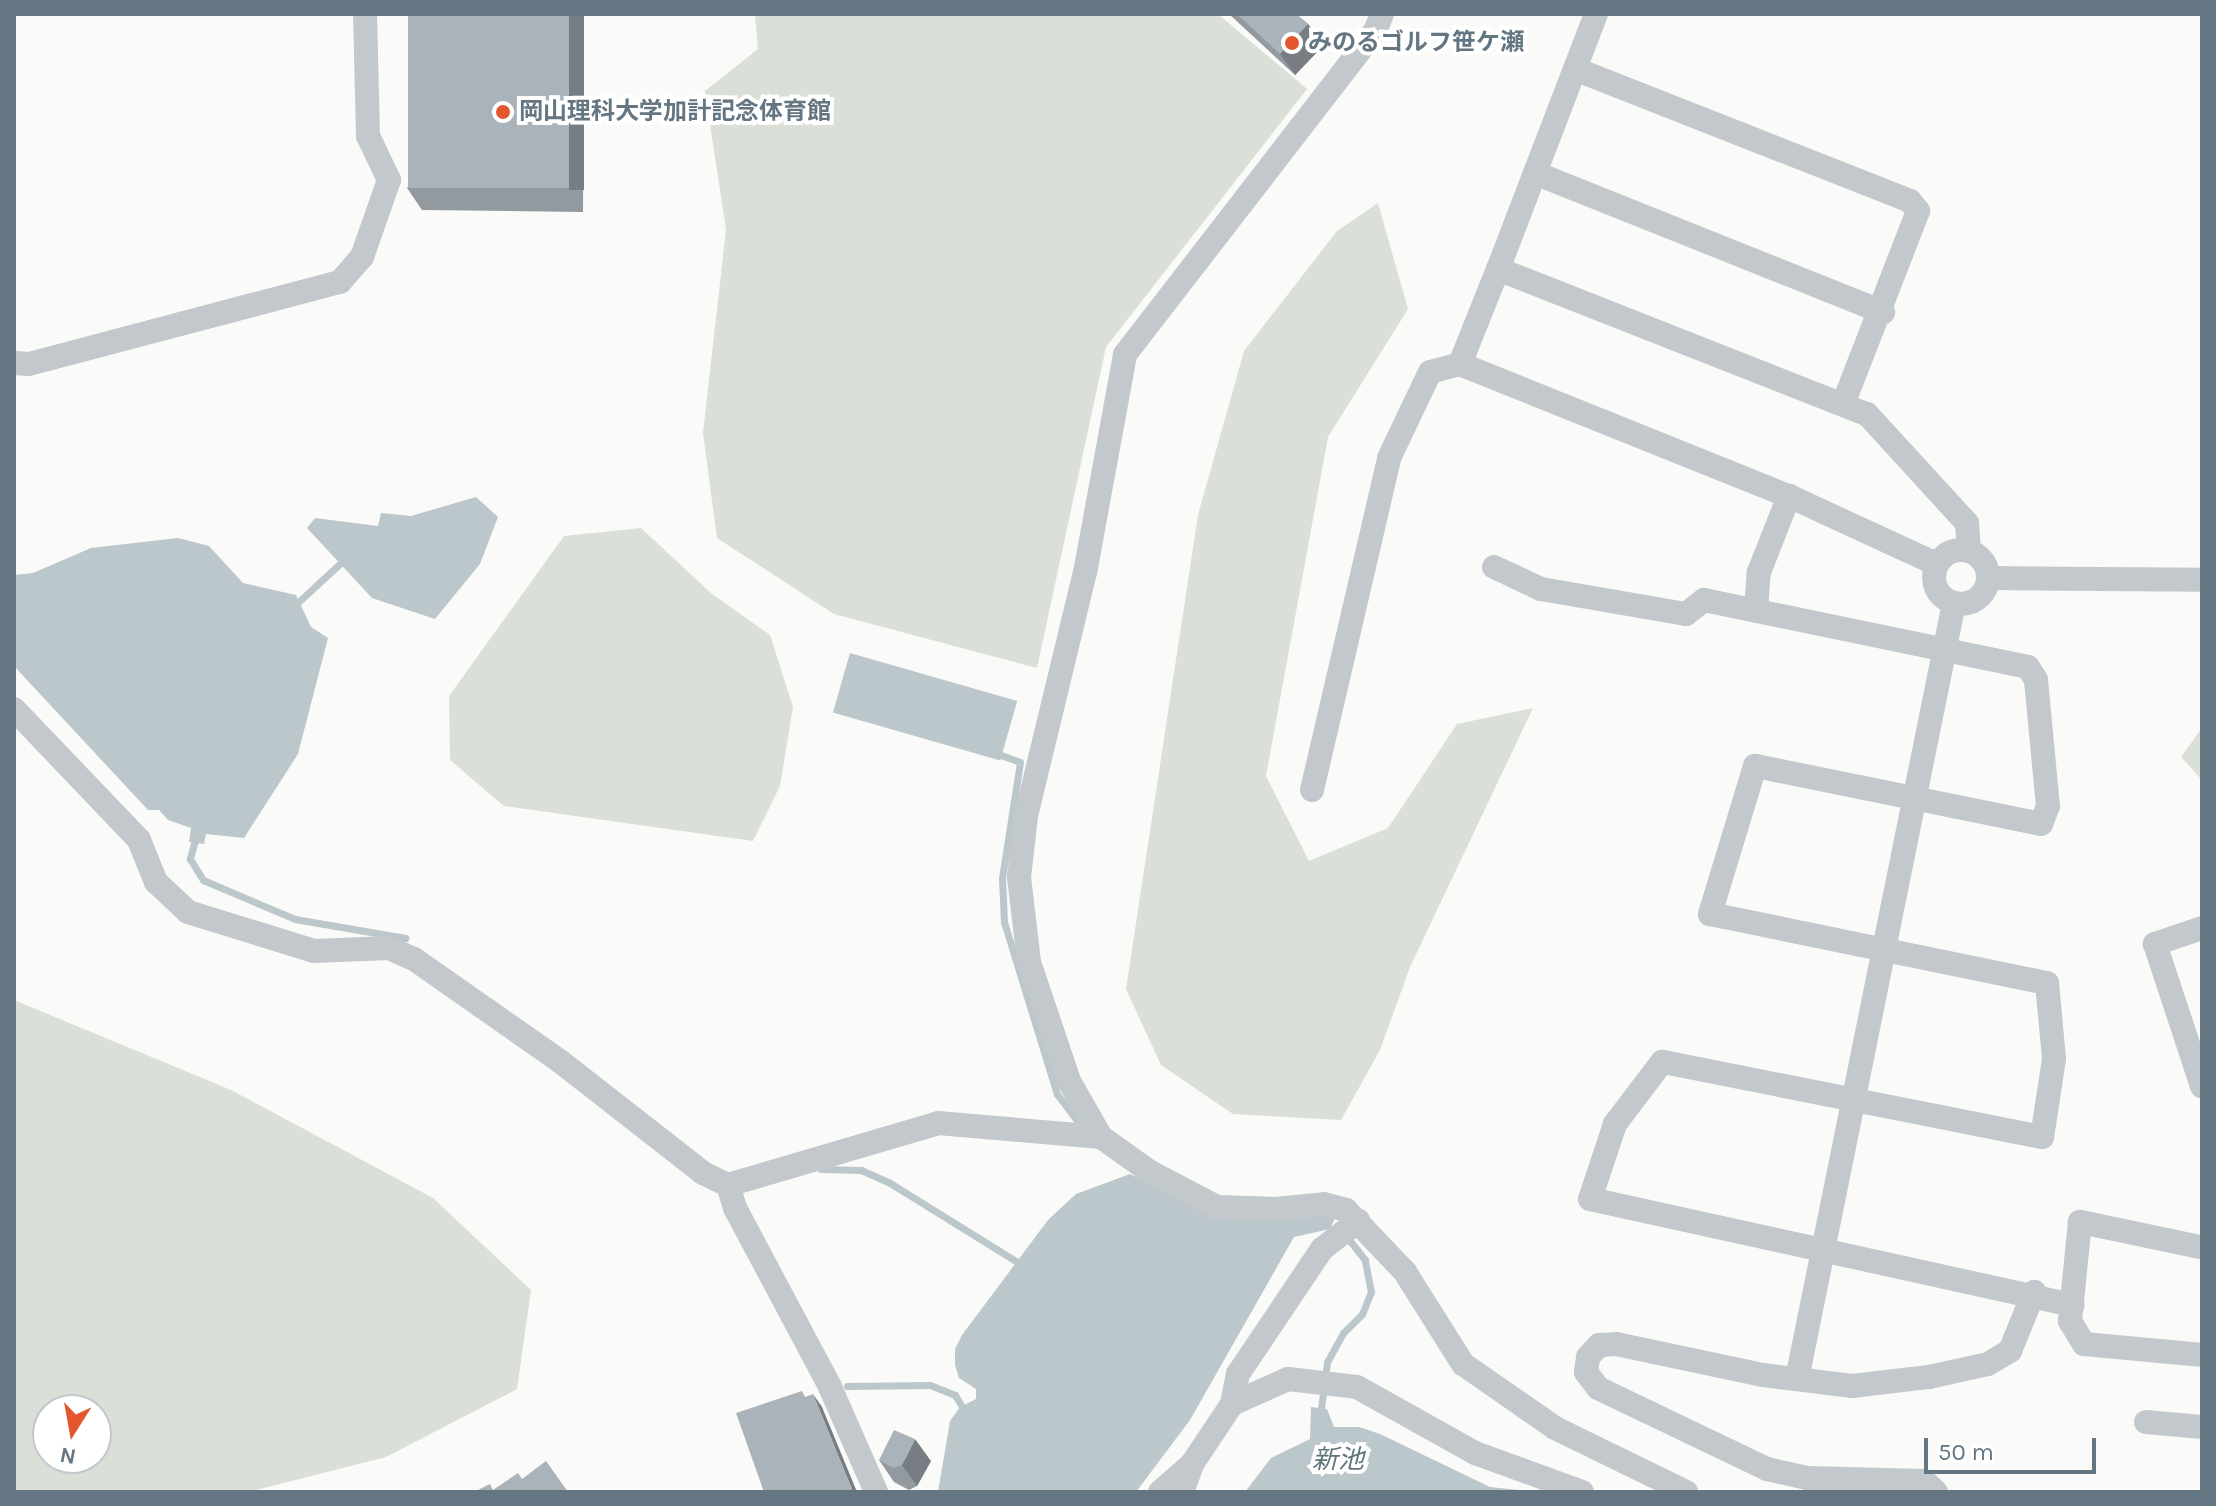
<!DOCTYPE html>
<meta charset="utf-8">
<style>
body{margin:0}
#map{position:relative;width:2216px;height:1506px;overflow:hidden;background:#fafaf8;font-family:Karla,"Noto Sans JP",sans-serif}
div>[style]{position:absolute}
.green>*{inset:0;background:#dadfd7}
.water>*{inset:0;background:#bbc7cb;transform-origin:0 0}
.stream>*{height:7px;margin:-3.5px;padding:0 3.5px;transform-origin:3.5px;border-radius:3.5px;background:#bbc7cb}
.minor>*{height:24px;margin:-12px;padding:0 12px;transform-origin:12px;border-radius:12px;background:#c3c8cc}
.minor>.ring{margin:-12px;padding:0;box-sizing:content-box;background:none;border:24px solid #c3c8cc;border-radius:50%}
.wall>*{inset:0;background:#929a9f}
.shaded-wall>*{inset:0;background:#777d82;transform-origin:0 0}
.building>*{inset:0;background:#aab3b9;transform-origin:0 0}
.dots>*{width:22px;height:22px;translate:-50% -50%;box-sizing:border-box;border:4px solid #fff;border-radius:50%}
span{translate:-50% -50%;white-space:nowrap;text-align:center;line-height:1.15;-webkit-text-stroke:8px #fff;paint-order:stroke}
.poi-label{font-size:24px;color:#657683;font-weight:700}
.left{translate:0 -50%;text-align:left}
.water-label{font-size:26px;color:#60757c;font-style:italic}
.frame{position:absolute;inset:0;border:16px solid #657683;pointer-events:none}
.north{position:absolute;left:32px;top:1394px;width:80px;height:80px;box-sizing:border-box;background:#fff;border:2px solid #c1c8cd;border-radius:50%;rotate:191deg;font-size:22px;font-weight:700;line-height:32px;text-align:center;color:#657683}
.north::after{content:'';display:block;margin:auto;width:28px;height:36px;background:#e4572e;clip-path:polygon(50% 0,100% 100%,50% 72%,0 100%)}
.scale{position:absolute;left:1924px;top:1438px;width:172px;height:36px;box-sizing:border-box;border:4px solid #657683;border-top:0;padding-left:10px;font-size:24px;line-height:28px;white-space:nowrap;color:#657683;-webkit-text-stroke:6px #fff;paint-order:stroke}
</style>
<div id="map">
<div class="green">
<i style="clip-path:polygon(755px 14px,1218px 14px,1307px 89px,1106px 347px,1037px 668px,834px 614px,717px 538px,703px 433px,726px 230px,705px 91px,758px 49px)"></i>
<i style="clip-path:polygon(1378px 203px,1408px 309px,1328px 437px,1266px 776px,1309px 861px,1388px 828px,1457px 724px,1533px 708px,1410px 967px,1380px 1050px,1341px 1120px,1233px 1114px,1161px 1065px,1126px 989px,1198px 515px,1244px 351px,1337px 231px)"></i>
<i style="clip-path:polygon(641px 528px,712px 594px,770px 635px,793px 707px,780px 786px,753px 841px,504px 806px,450px 760px,449px 696px,564px 536px)"></i>
<i style="clip-path:polygon(2202px 728px,2202px 780px,2181px 757px)"></i>
<i style="clip-path:polygon(evenodd,14px 1000px,231px 1090px,433px 1198px,531px 1290px,517px 1389px,386px 1457px,248px 1492px,14px 1492px,14px 1000px,96px 1410px,96px 1458px,48px 1458px,48px 1410px,96px 1410px)"></i>
</div>
<div class="water">
<i style="clip-path:polygon(476px 497px,498px 517px,480px 564px,435px 619px,372px 598px,307px 528px,315px 518px,378px 526px,381px 513px,411px 516px)"></i>
<i style="clip-path:polygon(178px 538px,209px 546px,243px 583px,296px 595px,311px 627px,328px 638px,298px 754px,244px 838px,206px 834px,204px 844px,189px 842px,191px 828px,168px 820px,159px 810px,148px 810px,14px 666px,14px 575px,33px 573px,91px 548px)"></i>
<i style="left:850px;top:653px;width:174px;height:62px;rotate:16deg"></i>
<i style="clip-path:polygon(1130px 1174px,1217px 1215px,1337px 1214px,1330px 1229px,1294px 1237px,1190px 1420px,1136px 1492px,938px 1492px,950px 1421px,960px 1407px,976px 1399px,976px 1389px,959px 1378px,955px 1365px,955px 1349px,962px 1335px,1048px 1220px,1076px 1194px)"></i>
<i style="clip-path:polygon(1311px 1407px,1327px 1409px,1334px 1427px,1359px 1427px,1380px 1434px,1490px 1487px,1539px 1492px,1245px 1492px,1271px 1458px,1310px 1439px)"></i>
</div>
<div class="stream">
<i style="left:294px;top:606px;width:72px;rotate:-42.8deg"></i>
<i style="left:998px;top:754px;width:23px;rotate:20deg"></i>
<i style="left:1020px;top:762px;width:117px;rotate:98.8deg"></i>
<i style="left:1002px;top:878px;width:44px;rotate:87.4deg"></i>
<i style="left:1004px;top:922px;width:180px;rotate:72.9deg"></i>
<i style="left:1057px;top:1094px;width:35px;rotate:53deg"></i>
<i style="left:196px;top:836px;width:24px;rotate:105deg"></i>
<i style="left:190px;top:859px;width:25px;rotate:58deg"></i>
<i style="left:203px;top:880px;width:100px;rotate:23deg"></i>
<i style="left:295px;top:919px;width:112px;rotate:9.8deg"></i>
<i style="left:821px;top:1169px;width:40px;rotate:1.4deg"></i>
<i style="left:861px;top:1170px;width:32px;rotate:24deg"></i>
<i style="left:890px;top:1183px;width:155px;rotate:31.8deg"></i>
<i style="left:847px;top:1386px;width:83px;rotate:-0.7deg"></i>
<i style="left:930px;top:1385px;width:27px;rotate:22deg"></i>
<i style="left:955px;top:1395px;width:23px;rotate:59deg"></i>
<i style="left:1320px;top:1416px;width:54px;rotate:-82.6deg"></i>
<i style="left:1327px;top:1362px;width:33px;rotate:-61deg"></i>
<i style="left:1343px;top:1333px;width:27px;rotate:-45deg"></i>
<i style="left:1362px;top:1314px;width:24px;rotate:-68deg"></i>
<i style="left:1371px;top:1292px;width:33px;rotate:-101deg"></i>
<i style="left:1365px;top:1260px;width:33px;rotate:-128deg"></i>
</div>
<div class="minor">
<i style="left:1382px;top:14px;width:18px;rotate:112deg"></i>
<i style="left:1375px;top:31px;width:409px;rotate:127.7deg"></i>
<i style="left:1125px;top:355px;width:221px;rotate:100.4deg"></i>
<i style="left:1085px;top:572px;width:251px;rotate:103.6deg"></i>
<i style="left:1026px;top:816px;width:61px;rotate:96.5deg"></i>
<i style="left:1019px;top:877px;width:86px;rotate:83.3deg"></i>
<i style="left:1029px;top:962px;width:126px;rotate:71.4deg"></i>
<i style="left:1069px;top:1081px;width:64px;rotate:60.3deg"></i>
<i style="left:1101px;top:1137px;width:60px;rotate:35.5deg"></i>
<i style="left:1150px;top:1172px;width:76px;rotate:27.6deg"></i>
<i style="left:1217px;top:1207px;width:59px;rotate:1.9deg"></i>
<i style="left:1276px;top:1209px;width:48px;rotate:-5.9deg"></i>
<i style="left:1324px;top:1204px;width:23px;rotate:15deg"></i>
<i style="left:1346px;top:1210px;width:86px;rotate:46.4deg"></i>
<i style="left:1405px;top:1272px;width:109px;rotate:57.8deg"></i>
<i style="left:1463px;top:1364px;width:112px;rotate:34.8deg"></i>
<i style="left:1555px;top:1428px;width:146px;rotate:26deg"></i>
<i style="left:1596px;top:14px;width:273px;rotate:111deg"></i>
<i style="left:1498px;top:269px;width:396px;rotate:21.5deg"></i>
<i style="left:1867px;top:414px;width:148px;rotate:47.5deg"></i>
<i style="left:1967px;top:523px;width:28px;rotate:86deg"></i>
<i style="left:1575px;top:69px;width:360px;rotate:21.5deg"></i>
<i style="left:1910px;top:201px;width:13px;rotate:51deg"></i>
<i style="left:1918px;top:211px;width:207px;rotate:111.2deg"></i>
<i style="left:1535px;top:173px;width:375px;rotate:21.8deg"></i>
<i style="left:14px;top:363px;width:15px;rotate:4deg"></i>
<i style="left:29px;top:364px;width:322px;rotate:-14.8deg"></i>
<i style="left:340px;top:282px;width:33px;rotate:-49deg"></i>
<i style="left:362px;top:257px;width:82px;rotate:-70.7deg"></i>
<i style="left:389px;top:180px;width:49px;rotate:-115.5deg"></i>
<i style="left:368px;top:136px;width:122px;rotate:-91.4deg"></i>
<i style="left:1460px;top:364px;width:354px;rotate:21.9deg"></i>
<i style="left:1789px;top:496px;width:162px;rotate:24.8deg"></i>
<i class="ring" style="left:1934px;top:550px;width:30px;height:30px"></i>
<i style="left:1494px;top:567px;width:52px;rotate:25.1deg"></i>
<i style="left:1541px;top:589px;width:147px;rotate:9.8deg"></i>
<i style="left:1686px;top:614px;width:23px;rotate:-38deg"></i>
<i style="left:1704px;top:600px;width:331px;rotate:11.7deg"></i>
<i style="left:2028px;top:667px;width:15px;rotate:58deg"></i>
<i style="left:2036px;top:680px;width:127px;rotate:84.6deg"></i>
<i style="left:2048px;top:806px;width:19px;rotate:111deg"></i>
<i style="left:2041px;top:824px;width:292px;rotate:-168.5deg"></i>
<i style="left:1755px;top:766px;width:155px;rotate:106.9deg"></i>
<i style="left:1710px;top:914px;width:344px;rotate:11.6deg"></i>
<i style="left:2047px;top:983px;width:76px;rotate:84.7deg"></i>
<i style="left:2054px;top:1059px;width:79px;rotate:98.7deg"></i>
<i style="left:2042px;top:1137px;width:387px;rotate:-168.8deg"></i>
<i style="left:1662px;top:1062px;width:78px;rotate:127.2deg"></i>
<i style="left:1615px;top:1124px;width:79px;rotate:108.4deg"></i>
<i style="left:1590px;top:1199px;width:494px;rotate:12.4deg"></i>
<i style="left:1988px;top:578px;width:214px;rotate:0.5deg"></i>
<i style="left:1756px;top:611px;width:39px;rotate:-86deg"></i>
<i style="left:1759px;top:572px;width:82px;rotate:-68.5deg"></i>
<i style="left:14px;top:709px;width:181px;rotate:46.3deg"></i>
<i style="left:139px;top:840px;width:45px;rotate:68deg"></i>
<i style="left:156px;top:882px;width:44px;rotate:43.2deg"></i>
<i style="left:188px;top:912px;width:132px;rotate:17.2deg"></i>
<i style="left:314px;top:951px;width:75px;rotate:-2.3deg"></i>
<i style="left:389px;top:948px;width:27px;rotate:24deg"></i>
<i style="left:414px;top:959px;width:179px;rotate:35deg"></i>
<i style="left:561px;top:1062px;width:180px;rotate:38deg"></i>
<i style="left:703px;top:1173px;width:28px;rotate:26deg"></i>
<i style="left:728px;top:1185px;width:219px;rotate:-16.4deg"></i>
<i style="left:938px;top:1123px;width:164px;rotate:4.9deg"></i>
<i style="left:1312px;top:790px;width:341px;rotate:-76.9deg"></i>
<i style="left:1389px;top:458px;width:95px;rotate:-64.5deg"></i>
<i style="left:1430px;top:372px;width:31px;rotate:-15deg"></i>
<i style="left:1460px;top:364px;width:102px;rotate:-68.2deg"></i>
<i style="left:2202px;top:928px;width:50px;rotate:161.2deg"></i>
<i style="left:2155px;top:944px;width:150px;rotate:71.7deg"></i>
<i style="left:728px;top:1185px;width:24px;rotate:73deg"></i>
<i style="left:735px;top:1208px;width:203px;rotate:62deg"></i>
<i style="left:830px;top:1387px;width:115px;rotate:66.3deg"></i>
<i style="left:2200px;top:1247px;width:123px;rotate:-168.2deg"></i>
<i style="left:2080px;top:1222px;width:100px;rotate:95.8deg"></i>
<i style="left:2070px;top:1321px;width:27px;rotate:59deg"></i>
<i style="left:2084px;top:1344px;width:119px;rotate:5.3deg"></i>
<i style="left:1797px;top:1379px;width:792px;rotate:-78.56deg"></i>
<i style="left:1232px;top:1404px;width:31px;rotate:-79deg"></i>
<i style="left:1238px;top:1374px;width:151px;rotate:-56.1deg"></i>
<i style="left:1322px;top:1249px;width:46px;rotate:-37.9deg"></i>
<i style="left:2146px;top:1422px;width:56px;rotate:5.1deg"></i>
<i style="left:1160px;top:1492px;width:43px;rotate:-41.2deg"></i>
<i style="left:1182px;top:1492px;width:30px;rotate:-70deg"></i>
<i style="left:1192px;top:1464px;width:72px;rotate:-56.3deg"></i>
<i style="left:1232px;top:1404px;width:61px;rotate:-24.1deg"></i>
<i style="left:1288px;top:1379px;width:69px;rotate:6.6deg"></i>
<i style="left:1357px;top:1387px;width:135px;rotate:29.2deg"></i>
<i style="left:1475px;top:1453px;width:114px;rotate:20deg"></i>
<i style="left:1936px;top:1492px;width:16px;rotate:-137deg"></i>
<i style="left:1924px;top:1481px;width:117px;rotate:-178.5deg"></i>
<i style="left:1807px;top:1478px;width:41px;rotate:-167.3deg"></i>
<i style="left:1767px;top:1469px;width:187px;rotate:-154.4deg"></i>
<i style="left:1598px;top:1388px;width:20px;rotate:-127deg"></i>
<i style="left:1586px;top:1372px;width:15px;rotate:-82deg"></i>
<i style="left:1588px;top:1357px;width:16px;rotate:-47deg"></i>
<i style="left:1599px;top:1345px;width:17px;rotate:-3deg"></i>
<i style="left:1616px;top:1344px;width:150px;rotate:11.9deg"></i>
<i style="left:1763px;top:1375px;width:90px;rotate:7deg"></i>
<i style="left:1852px;top:1386px;width:78px;rotate:-6.7deg"></i>
<i style="left:1929px;top:1377px;width:60px;rotate:-12.4deg"></i>
<i style="left:1988px;top:1364px;width:26px;rotate:-31deg"></i>
<i style="left:2010px;top:1351px;width:64px;rotate:-67.9deg"></i>
</div>
<div class="wall">
<i style="clip-path:polygon(584px 14px,583px 212px,422px 210px,407px 188px)"></i>
<i style="clip-path:polygon(1229px 14px,1296px 14px,1308px 24px,1323px 46px,1295px 75px)"></i>
<i style="clip-path:polygon(879px 1460px,931px 1461px,917px 1486px,909px 1490px,894px 1482px)"></i>
</div>
<div class="shaded-wall">
<i style="left:569px;top:14px;width:15px;height:176px"></i>
<i style="clip-path:polygon(1308px 24px,1323px 46px,1295px 75px,1280px 54px)"></i>
<i style="clip-path:polygon(813px 1394px,822px 1407px,857px 1492px,853px 1492px)"></i>
<i style="clip-path:polygon(915px 1439px,931px 1461px,917px 1486px,902px 1465px)"></i>
</div>
<div class="building">
<i style="left:408px;top:14px;width:161px;height:174px"></i>
<i style="clip-path:polygon(1237px 14px,1296px 14px,1308px 24px,1280px 54px)"></i>
<i style="clip-path:polygon(802px 1391px,805px 1397px,813px 1394px,853px 1492px,764px 1492px,736px 1413px)"></i>
<i style="clip-path:polygon(894px 1430px,915px 1439px,902px 1465px,893px 1468px,879px 1460px)"></i>
<i style="clip-path:polygon(546px 1461px,568px 1492px,474px 1492px,490px 1484px,493px 1490px,518px 1473px,522px 1479px)"></i>
</div>
<div class="dots">
<i style="left:1292px;top:43px;background:#e4572e"></i>
<i style="left:503px;top:112px;background:#e4572e"></i>
</div>
<div class="poi-label">
<span class="left" style="left:1308px;top:43px">みのるゴルフ笹ケ瀬</span>
<span class="left" style="left:519px;top:112px">岡山理科大学加計記念体育館</span>
</div>
<div class="water-label">
<span style="left:1338px;top:1460px">新池</span>
</div>
<div class="frame"></div>
<div class="north">N</div>
<div class="scale">50 m</div>
</div>
